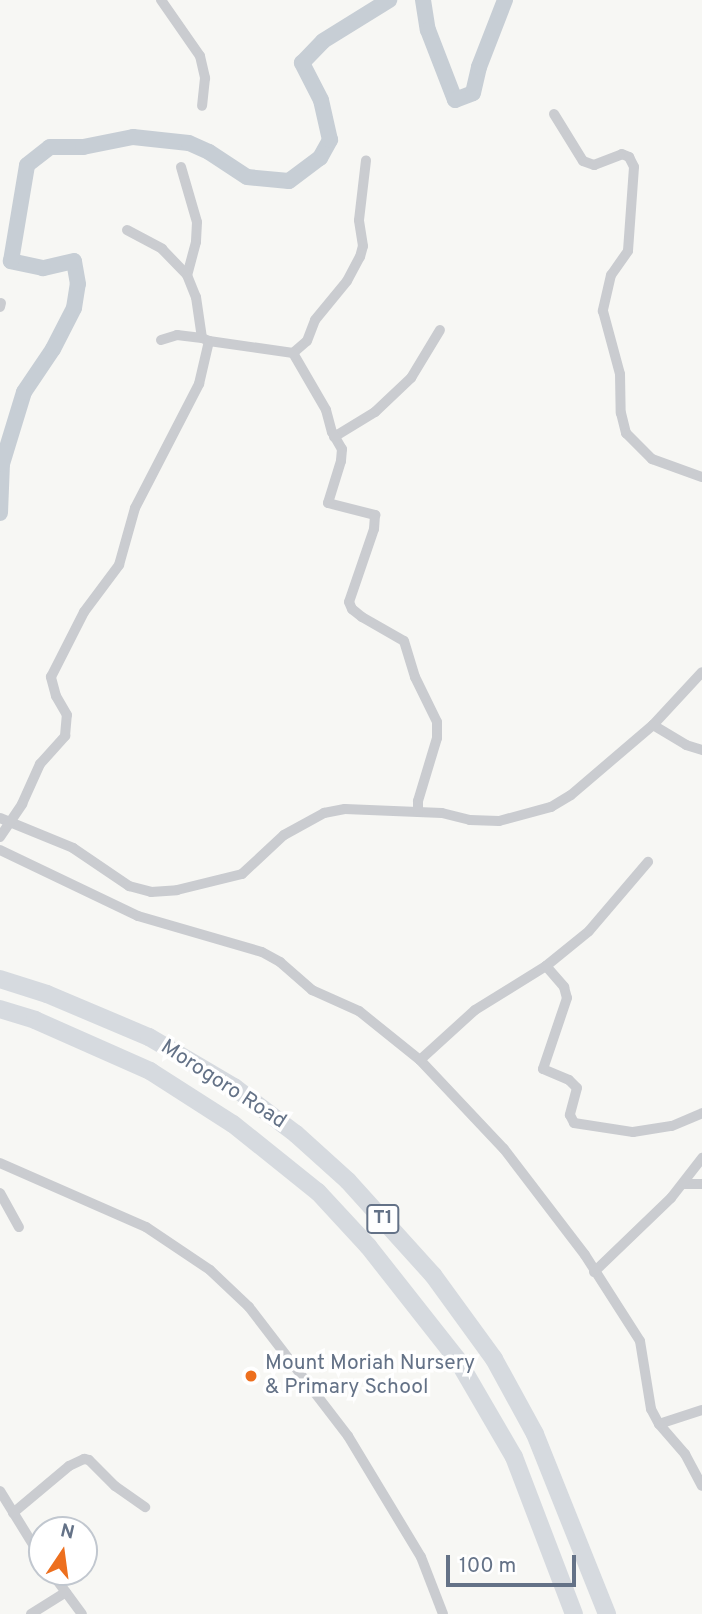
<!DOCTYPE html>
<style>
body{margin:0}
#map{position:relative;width:702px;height:1614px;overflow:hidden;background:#f7f7f4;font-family:Overpass,sans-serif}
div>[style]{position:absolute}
.river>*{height:16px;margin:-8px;padding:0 8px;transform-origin:8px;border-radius:8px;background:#c7ced5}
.street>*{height:10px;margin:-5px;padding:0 5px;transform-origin:5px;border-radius:5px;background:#caccd0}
.highway>*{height:18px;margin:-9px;padding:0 9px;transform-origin:9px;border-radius:9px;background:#d6dadf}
.dots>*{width:19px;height:19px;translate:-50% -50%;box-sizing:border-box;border:4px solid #fff;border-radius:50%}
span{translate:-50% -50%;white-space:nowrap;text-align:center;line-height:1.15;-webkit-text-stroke:7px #fff;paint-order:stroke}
.shield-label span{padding:2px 5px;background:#fff;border:2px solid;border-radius:5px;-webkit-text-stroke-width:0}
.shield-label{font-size:19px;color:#647287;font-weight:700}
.street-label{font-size:21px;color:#647287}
.poi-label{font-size:21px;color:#647287}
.left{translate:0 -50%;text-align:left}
.north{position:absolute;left:28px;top:1516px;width:70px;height:70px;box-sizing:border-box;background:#fff;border:2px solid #c1c7cf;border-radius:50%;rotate:13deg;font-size:19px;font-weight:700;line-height:28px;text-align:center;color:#647287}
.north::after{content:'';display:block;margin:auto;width:24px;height:32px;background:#ed6f1e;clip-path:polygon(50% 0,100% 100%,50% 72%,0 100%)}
.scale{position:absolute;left:446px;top:1555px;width:130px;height:32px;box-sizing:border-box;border:4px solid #647287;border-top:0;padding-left:9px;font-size:21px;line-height:24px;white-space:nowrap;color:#647287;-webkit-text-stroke:5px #fff;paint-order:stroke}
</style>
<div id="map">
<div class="river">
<i style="left:423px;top:0;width:30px;rotate:81deg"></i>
<i style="left:428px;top:30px;width:75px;rotate:68.9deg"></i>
<i style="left:455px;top:100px;width:19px;rotate:-21deg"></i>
<i style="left:473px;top:93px;width:27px;rotate:-77deg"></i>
<i style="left:479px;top:67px;width:72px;rotate:-68.8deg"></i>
<i style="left:0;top:513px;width:49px;rotate:-87.7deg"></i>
<i style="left:2px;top:464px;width:75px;rotate:-73deg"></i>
<i style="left:24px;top:392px;width:52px;rotate:-56deg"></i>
<i style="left:53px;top:349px;width:46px;rotate:-62.9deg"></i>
<i style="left:74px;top:308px;width:24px;rotate:-81deg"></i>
<i style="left:78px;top:284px;width:23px;rotate:-100deg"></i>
<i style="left:74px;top:261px;width:32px;rotate:167deg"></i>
<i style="left:43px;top:268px;width:33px;rotate:-168deg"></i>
<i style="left:11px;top:261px;width:97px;rotate:-80.5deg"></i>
<i style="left:27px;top:165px;width:29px;rotate:-38deg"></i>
<i style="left:50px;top:147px;width:33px"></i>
<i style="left:83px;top:147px;width:51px;rotate:-11.3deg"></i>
<i style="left:133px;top:137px;width:56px;rotate:6.1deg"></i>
<i style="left:189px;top:143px;width:22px;rotate:24deg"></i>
<i style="left:209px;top:152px;width:45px;rotate:33.3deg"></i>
<i style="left:247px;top:177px;width:42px;rotate:5.4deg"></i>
<i style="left:289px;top:181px;width:39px;rotate:-37deg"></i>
<i style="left:320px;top:158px;width:21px;rotate:-61deg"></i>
<i style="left:330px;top:140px;width:41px;rotate:-102.7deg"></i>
<i style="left:321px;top:100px;width:42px;rotate:-117.2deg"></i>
<i style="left:302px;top:63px;width:30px;rotate:-46deg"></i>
<i style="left:323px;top:41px;width:78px;rotate:-31.8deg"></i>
</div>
<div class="street">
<i style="left:161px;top:0;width:68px;rotate:55.1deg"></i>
<i style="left:200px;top:56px;width:23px;rotate:77deg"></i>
<i style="left:205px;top:78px;width:28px;rotate:96deg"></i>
<i style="left:554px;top:114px;width:55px;rotate:58.3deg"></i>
<i style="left:583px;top:161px;width:12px;rotate:20deg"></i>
<i style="left:594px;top:165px;width:30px;rotate:-21deg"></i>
<i style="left:622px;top:154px;width:8px;rotate:23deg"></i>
<i style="left:629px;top:157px;width:11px;rotate:63deg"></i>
<i style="left:634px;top:167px;width:84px;rotate:94.1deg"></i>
<i style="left:628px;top:251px;width:29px;rotate:125deg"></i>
<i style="left:611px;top:275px;width:37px;rotate:103deg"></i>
<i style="left:603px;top:311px;width:65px;rotate:74.9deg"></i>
<i style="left:620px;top:374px;width:39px;rotate:89deg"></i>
<i style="left:621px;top:413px;width:21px;rotate:76deg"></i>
<i style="left:626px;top:433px;width:37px;rotate:45deg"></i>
<i style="left:652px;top:459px;width:53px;rotate:19.8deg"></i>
<i style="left:181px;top:167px;width:57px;rotate:73.8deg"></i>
<i style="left:197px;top:222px;width:20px;rotate:93deg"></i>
<i style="left:196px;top:242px;width:34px;rotate:105deg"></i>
<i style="left:187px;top:275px;width:24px;rotate:68deg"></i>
<i style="left:196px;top:297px;width:41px;rotate:81.7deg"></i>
<i style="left:202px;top:338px;width:8px;rotate:23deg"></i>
<i style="left:127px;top:230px;width:40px;rotate:28deg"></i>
<i style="left:162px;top:249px;width:36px;rotate:46deg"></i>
<i style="left:0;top:307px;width:4px;rotate:-76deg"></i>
<i style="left:161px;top:340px;width:17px;rotate:-17deg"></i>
<i style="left:177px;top:335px;width:25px;rotate:7deg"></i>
<i style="left:293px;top:353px;width:18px;rotate:-41deg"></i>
<i style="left:307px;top:341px;width:22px;rotate:-69deg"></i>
<i style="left:315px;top:320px;width:50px;rotate:-50.6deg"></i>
<i style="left:347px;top:281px;width:27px;rotate:-62deg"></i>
<i style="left:360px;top:257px;width:11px;rotate:-75deg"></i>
<i style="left:363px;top:246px;width:26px;rotate:-99deg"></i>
<i style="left:359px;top:220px;width:60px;rotate:-83.3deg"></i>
<i style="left:334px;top:437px;width:48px;rotate:-31.4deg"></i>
<i style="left:375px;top:412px;width:50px;rotate:-43.4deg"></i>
<i style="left:411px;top:378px;width:56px;rotate:-58.9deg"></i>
<i style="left:653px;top:725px;width:39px;rotate:31deg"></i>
<i style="left:686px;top:745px;width:17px;rotate:17deg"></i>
<i style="left:0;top:818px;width:79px;rotate:22.3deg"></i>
<i style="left:73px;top:848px;width:68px;rotate:34.2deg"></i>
<i style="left:129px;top:886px;width:23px;rotate:15deg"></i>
<i style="left:151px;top:892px;width:26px;rotate:-4deg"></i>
<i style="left:177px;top:890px;width:67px;rotate:-13.8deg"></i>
<i style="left:242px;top:874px;width:57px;rotate:-42.9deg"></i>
<i style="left:284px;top:835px;width:46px;rotate:-28.8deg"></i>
<i style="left:324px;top:813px;width:21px;rotate:-11deg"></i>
<i style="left:345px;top:809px;width:97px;rotate:2.4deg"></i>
<i style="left:442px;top:813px;width:29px;rotate:14deg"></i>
<i style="left:470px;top:820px;width:29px;rotate:2deg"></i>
<i style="left:499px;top:821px;width:54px;rotate:-15.1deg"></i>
<i style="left:551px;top:807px;width:23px;rotate:-31deg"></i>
<i style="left:571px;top:795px;width:108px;rotate:-40.5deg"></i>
<i style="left:653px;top:725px;width:72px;rotate:-47.2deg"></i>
<i style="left:0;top:837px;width:40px;rotate:-56deg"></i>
<i style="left:22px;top:804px;width:44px;rotate:-65.8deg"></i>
<i style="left:40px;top:764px;width:38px;rotate:-48deg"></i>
<i style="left:65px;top:736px;width:21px;rotate:-85deg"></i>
<i style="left:67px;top:715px;width:22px;rotate:-120deg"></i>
<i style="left:56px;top:696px;width:20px;rotate:-105deg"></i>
<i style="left:51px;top:677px;width:73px;rotate:-63.1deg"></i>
<i style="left:84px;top:612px;width:59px;rotate:-53.3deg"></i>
<i style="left:119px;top:565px;width:59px;rotate:-74.3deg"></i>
<i style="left:135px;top:508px;width:140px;rotate:-62.7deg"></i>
<i style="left:199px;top:384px;width:44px;rotate:-76.9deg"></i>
<i style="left:209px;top:341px;width:85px;rotate:8.1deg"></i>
<i style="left:293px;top:353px;width:66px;rotate:59.9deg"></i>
<i style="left:326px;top:410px;width:23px;rotate:75deg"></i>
<i style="left:332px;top:432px;width:20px;rotate:60deg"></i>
<i style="left:342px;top:449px;width:12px;rotate:95deg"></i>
<i style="left:341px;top:461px;width:44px;rotate:107.2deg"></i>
<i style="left:328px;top:503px;width:49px;rotate:14.3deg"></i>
<i style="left:375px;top:515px;width:14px;rotate:94deg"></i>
<i style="left:374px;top:529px;width:77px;rotate:108.9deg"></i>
<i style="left:349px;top:602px;width:8px;rotate:67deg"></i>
<i style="left:352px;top:609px;width:13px;rotate:39deg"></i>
<i style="left:362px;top:617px;width:48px;rotate:29.7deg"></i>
<i style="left:404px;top:641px;width:38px;rotate:73deg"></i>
<i style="left:415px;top:677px;width:50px;rotate:63.9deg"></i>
<i style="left:437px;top:722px;width:16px;rotate:90deg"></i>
<i style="left:437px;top:738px;width:66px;rotate:106.8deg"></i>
<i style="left:418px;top:801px;width:11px;rotate:90deg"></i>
<i style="left:0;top:850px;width:153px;rotate:25.6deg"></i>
<i style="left:138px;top:916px;width:129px;rotate:16.2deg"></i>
<i style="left:262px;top:952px;width:21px;rotate:29deg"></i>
<i style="left:280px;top:962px;width:43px;rotate:41.2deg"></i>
<i style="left:312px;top:990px;width:51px;rotate:24.1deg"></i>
<i style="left:359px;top:1011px;width:78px;rotate:38.8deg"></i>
<i style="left:420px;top:1060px;width:122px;rotate:46.7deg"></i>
<i style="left:504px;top:1149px;width:133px;rotate:52.6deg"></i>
<i style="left:585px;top:1255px;width:102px;rotate:57.4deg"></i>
<i style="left:640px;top:1341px;width:69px;rotate:80.8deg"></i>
<i style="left:651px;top:1409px;width:17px;rotate:62deg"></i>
<i style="left:659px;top:1424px;width:40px;rotate:49deg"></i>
<i style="left:685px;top:1454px;width:36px;rotate:62deg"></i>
<i style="left:546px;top:966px;width:28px;rotate:49deg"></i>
<i style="left:564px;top:987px;width:11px;rotate:75deg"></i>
<i style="left:567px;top:998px;width:75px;rotate:108.7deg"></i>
<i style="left:543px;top:1069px;width:28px;rotate:23deg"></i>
<i style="left:569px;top:1080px;width:11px;rotate:45deg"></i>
<i style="left:577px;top:1088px;width:28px;rotate:105deg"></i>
<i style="left:570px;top:1115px;width:9px;rotate:63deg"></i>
<i style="left:574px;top:1123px;width:60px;rotate:8.7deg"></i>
<i style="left:633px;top:1132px;width:39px;rotate:-9deg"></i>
<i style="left:672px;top:1126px;width:33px;rotate:-23deg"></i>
<i style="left:420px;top:1060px;width:74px;rotate:-42.3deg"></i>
<i style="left:475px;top:1010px;width:84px;rotate:-31.8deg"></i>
<i style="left:546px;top:966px;width:55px;rotate:-39.1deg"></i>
<i style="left:589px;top:931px;width:91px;rotate:-49.5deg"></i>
<i style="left:0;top:1163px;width:159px;rotate:23.7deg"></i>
<i style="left:146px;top:1227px;width:77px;rotate:33.9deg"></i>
<i style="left:210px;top:1270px;width:54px;rotate:43.5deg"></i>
<i style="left:249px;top:1307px;width:163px;rotate:52.5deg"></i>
<i style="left:348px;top:1436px;width:141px;rotate:58.9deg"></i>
<i style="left:421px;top:1557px;width:61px;rotate:68.9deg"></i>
<i style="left:683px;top:1184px;width:19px"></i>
<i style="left:0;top:1193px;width:39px;rotate:61deg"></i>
<i style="left:594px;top:1272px;width:107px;rotate:-43.9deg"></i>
<i style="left:671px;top:1198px;width:51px;rotate:-52.2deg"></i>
<i style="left:659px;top:1424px;width:45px;rotate:-18deg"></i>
<i style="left:0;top:1491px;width:80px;rotate:58.3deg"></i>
<i style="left:13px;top:1513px;width:73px;rotate:-40deg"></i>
<i style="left:69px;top:1466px;width:17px;rotate:-25deg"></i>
<i style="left:84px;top:1459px;width:5px;rotate:11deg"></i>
<i style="left:89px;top:1460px;width:37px;rotate:45deg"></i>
<i style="left:115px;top:1486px;width:37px;rotate:35deg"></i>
<i style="left:51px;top:1572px;width:52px;rotate:53.6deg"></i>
<i style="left:31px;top:1614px;width:41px;rotate:-32.2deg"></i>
</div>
<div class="highway">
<i style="left:0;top:979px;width:49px;rotate:17.7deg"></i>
<i style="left:47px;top:994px;width:111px;rotate:22.9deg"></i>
<i style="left:149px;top:1037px;width:99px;rotate:30.5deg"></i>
<i style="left:234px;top:1087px;width:78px;rotate:37.2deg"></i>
<i style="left:296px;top:1134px;width:70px;rotate:42.1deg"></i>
<i style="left:348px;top:1181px;width:127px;rotate:47.9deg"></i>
<i style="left:433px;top:1275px;width:104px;rotate:54deg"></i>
<i style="left:494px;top:1359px;width:85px;rotate:61.3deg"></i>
<i style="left:535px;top:1434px;width:194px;rotate:68.2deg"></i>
<i style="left:0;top:1009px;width:37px;rotate:17deg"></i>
<i style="left:35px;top:1020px;width:126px;rotate:23.9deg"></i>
<i style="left:150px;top:1071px;width:98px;rotate:32.6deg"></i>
<i style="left:233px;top:1124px;width:109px;rotate:38.7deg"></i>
<i style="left:318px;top:1192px;width:74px;rotate:47.2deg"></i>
<i style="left:368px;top:1246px;width:144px;rotate:51.8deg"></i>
<i style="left:457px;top:1359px;width:113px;rotate:59.8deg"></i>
<i style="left:514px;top:1457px;width:168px;rotate:69.1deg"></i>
</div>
<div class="dots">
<i style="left:251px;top:1376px;background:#ed6f1e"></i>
</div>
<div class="shield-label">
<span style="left:383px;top:1219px">T1</span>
</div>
<div class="street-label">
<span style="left:223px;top:1085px;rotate:33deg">Morogoro Road</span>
</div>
<div class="poi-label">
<span class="left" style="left:265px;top:1376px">Mount Moriah Nursery<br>&amp; Primary School</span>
</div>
<div class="north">N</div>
<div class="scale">100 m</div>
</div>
